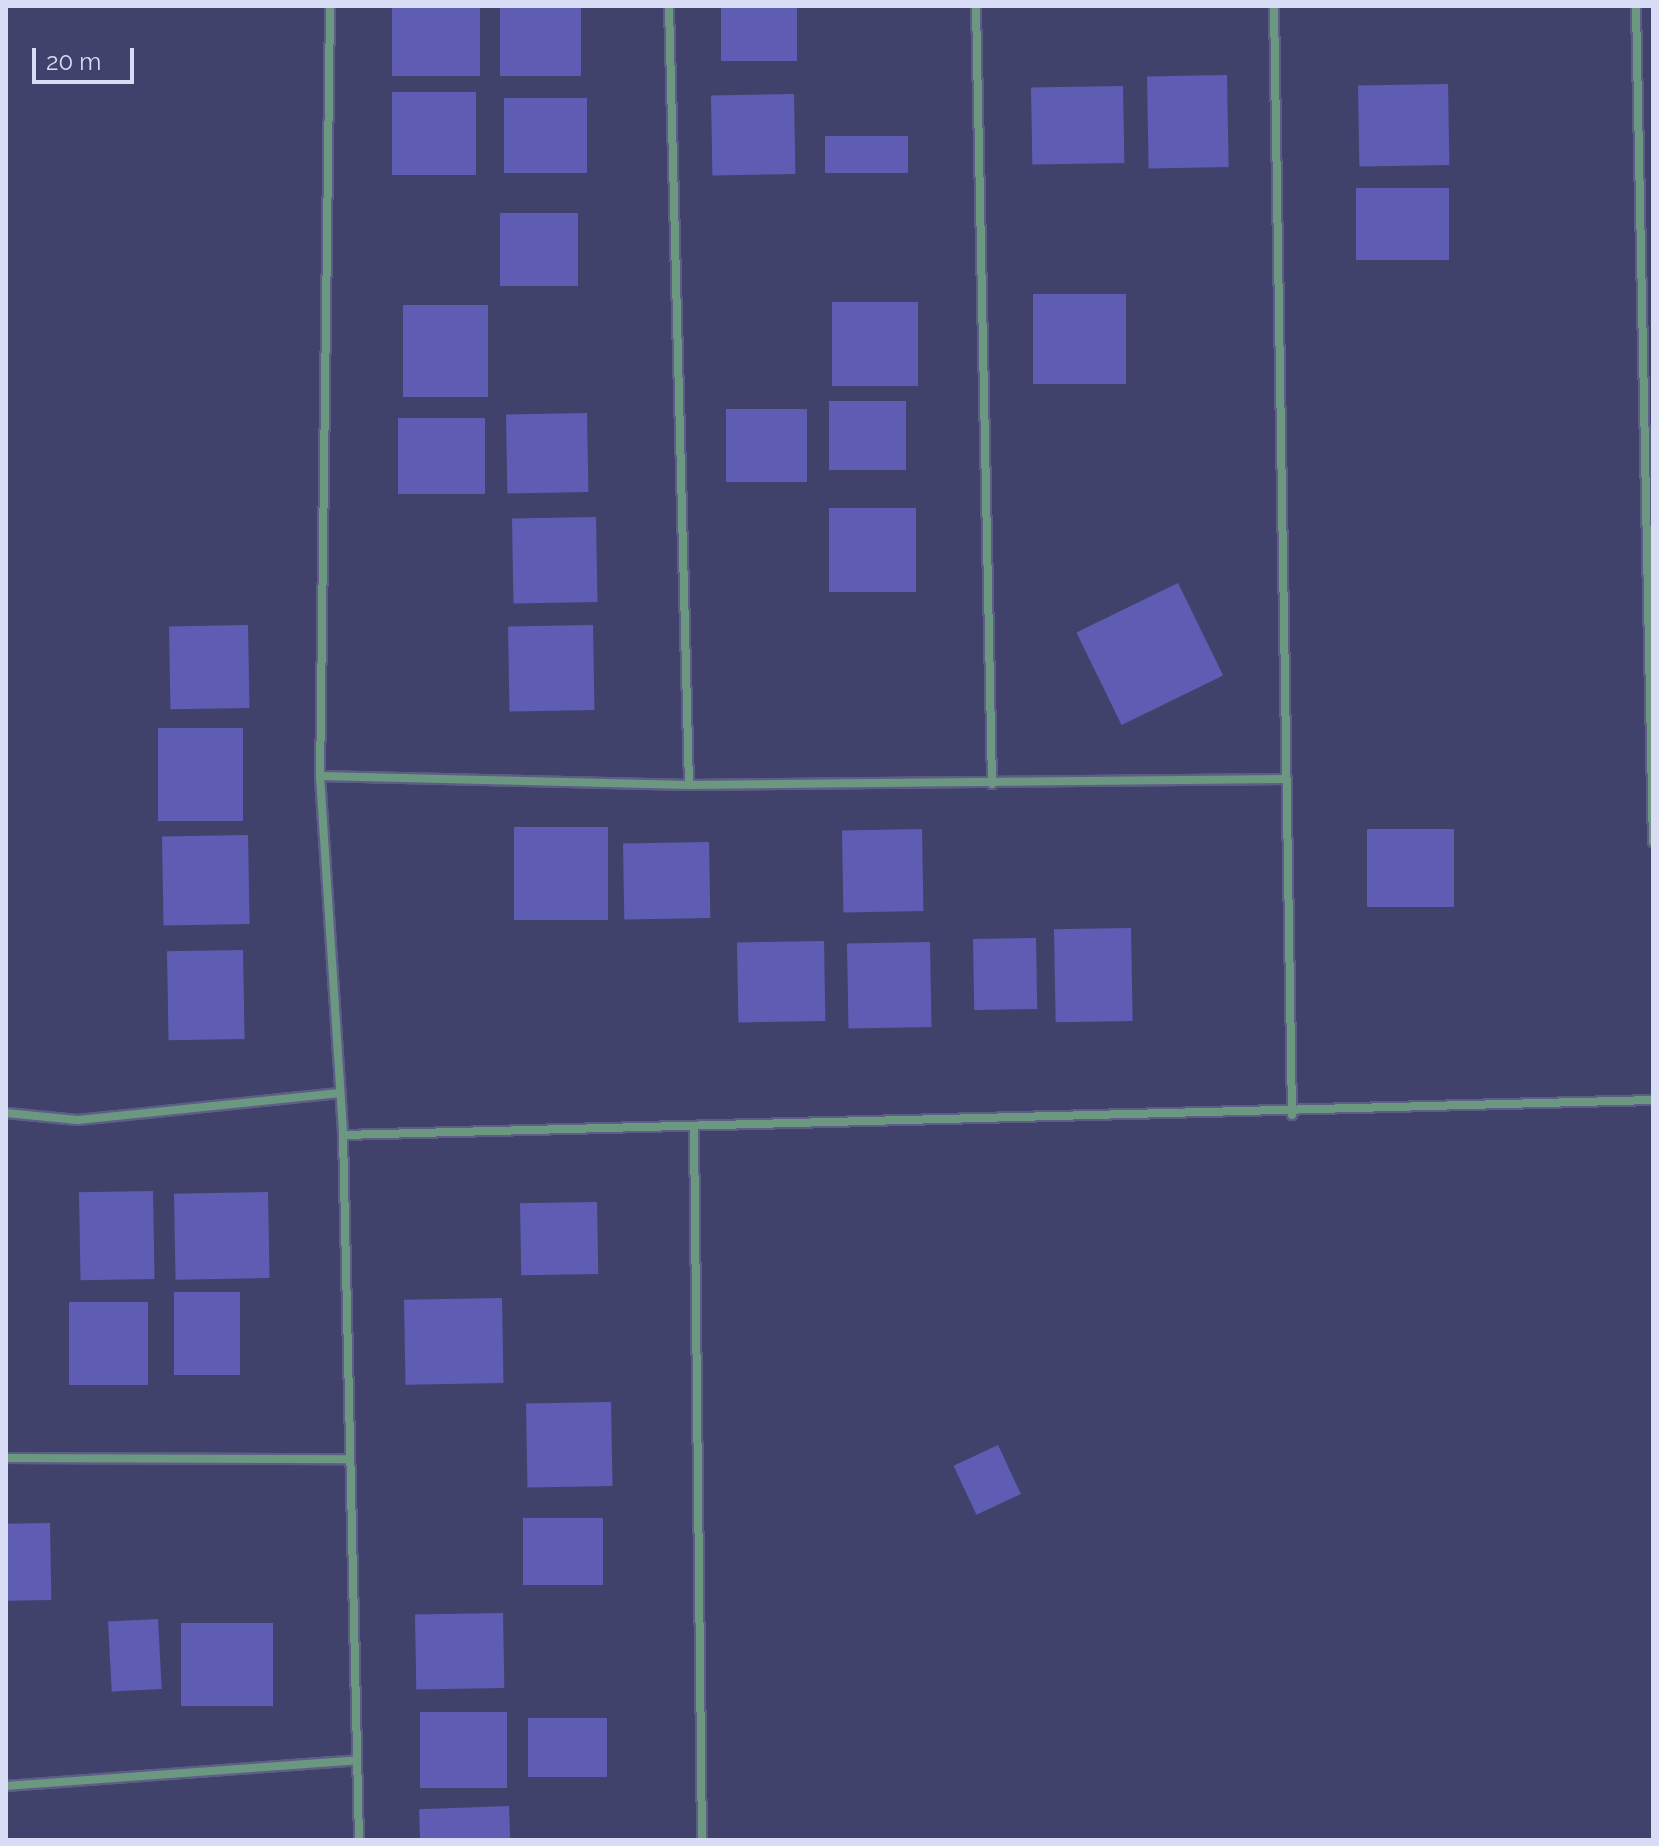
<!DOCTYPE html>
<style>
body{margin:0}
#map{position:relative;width:1659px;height:1846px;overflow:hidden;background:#41426c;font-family:Raleway,sans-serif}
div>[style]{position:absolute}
.building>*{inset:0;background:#5e5db3;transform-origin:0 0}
.roads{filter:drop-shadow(2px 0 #5c5e85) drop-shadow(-2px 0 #5c5e85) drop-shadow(0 2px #5c5e85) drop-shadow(0 -2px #5c5e85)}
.street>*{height:8px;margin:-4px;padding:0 4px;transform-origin:4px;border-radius:4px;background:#6c9881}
span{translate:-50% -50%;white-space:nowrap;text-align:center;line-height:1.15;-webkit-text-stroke:8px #41426c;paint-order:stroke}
.frame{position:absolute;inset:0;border:8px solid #d9dcf5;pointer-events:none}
.scale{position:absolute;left:32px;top:48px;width:102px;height:36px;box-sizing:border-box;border:4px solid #d9dcf5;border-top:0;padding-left:10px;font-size:24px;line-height:28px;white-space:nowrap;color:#d9dcf5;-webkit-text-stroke:6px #41426c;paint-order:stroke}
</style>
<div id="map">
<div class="building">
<i style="left:392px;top:6px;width:88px;height:70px"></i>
<i style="left:500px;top:6px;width:81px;height:70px"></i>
<i style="left:721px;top:6px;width:76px;height:55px"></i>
<i style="left:1227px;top:75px;width:92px;height:80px;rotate:89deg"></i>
<i style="left:1448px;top:84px;width:81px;height:90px;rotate:89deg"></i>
<i style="left:1123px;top:86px;width:77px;height:92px;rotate:89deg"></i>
<i style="left:476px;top:92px;width:83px;height:84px;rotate:90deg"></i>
<i style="left:794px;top:94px;width:80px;height:83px;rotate:89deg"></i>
<i style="left:587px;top:98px;width:75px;height:83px;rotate:90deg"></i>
<i style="left:825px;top:136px;width:83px;height:37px"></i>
<i style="left:1449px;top:188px;width:72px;height:93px;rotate:90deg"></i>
<i style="left:500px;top:213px;width:78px;height:73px"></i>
<i style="left:1126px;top:294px;width:90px;height:93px;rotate:90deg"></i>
<i style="left:918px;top:302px;width:84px;height:86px;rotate:90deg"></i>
<i style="left:403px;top:305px;width:85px;height:92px"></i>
<i style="left:829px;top:401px;width:77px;height:69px"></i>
<i style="left:726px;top:409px;width:81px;height:73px"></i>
<i style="left:587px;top:413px;width:79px;height:81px;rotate:89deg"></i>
<i style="left:485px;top:418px;width:76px;height:87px;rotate:90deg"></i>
<i style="left:916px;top:508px;width:84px;height:87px;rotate:90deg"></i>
<i style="left:596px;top:517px;width:85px;height:84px;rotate:89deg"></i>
<i style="left:1178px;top:583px;width:103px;height:113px;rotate:64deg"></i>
<i style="left:248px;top:625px;width:83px;height:79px;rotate:89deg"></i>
<i style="left:593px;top:625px;width:85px;height:85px;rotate:89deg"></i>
<i style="left:243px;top:728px;width:93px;height:85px;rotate:90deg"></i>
<i style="left:608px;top:827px;width:93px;height:94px;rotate:90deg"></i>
<i style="left:922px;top:829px;width:82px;height:80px;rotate:89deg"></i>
<i style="left:1454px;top:829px;width:78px;height:87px;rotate:90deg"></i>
<i style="left:248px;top:835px;width:89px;height:86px;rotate:89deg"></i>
<i style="left:709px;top:842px;width:76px;height:86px;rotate:89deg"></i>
<i style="left:1131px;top:928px;width:93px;height:77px;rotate:89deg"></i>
<i style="left:1036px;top:938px;width:71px;height:63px;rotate:89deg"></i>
<i style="left:824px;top:941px;width:80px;height:87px;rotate:89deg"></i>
<i style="left:930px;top:942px;width:85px;height:83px;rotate:89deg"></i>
<i style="left:243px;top:950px;width:89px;height:76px;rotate:89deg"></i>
<i style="left:153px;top:1191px;width:88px;height:74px;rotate:89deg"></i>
<i style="left:268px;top:1192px;width:86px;height:94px;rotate:89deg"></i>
<i style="left:597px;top:1202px;width:72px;height:77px;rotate:89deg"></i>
<i style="left:174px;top:1292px;width:66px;height:83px"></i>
<i style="left:502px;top:1298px;width:85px;height:98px;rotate:89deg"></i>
<i style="left:69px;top:1302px;width:79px;height:83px"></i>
<i style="left:611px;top:1402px;width:84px;height:85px;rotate:89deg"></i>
<i style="left:998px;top:1445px;width:54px;height:49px;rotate:65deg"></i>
<i style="left:603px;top:1518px;width:67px;height:80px;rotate:90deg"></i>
<i style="left:50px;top:1523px;width:77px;height:44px;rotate:89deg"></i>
<i style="left:503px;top:1613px;width:75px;height:88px;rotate:89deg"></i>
<i style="left:158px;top:1619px;width:70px;height:50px;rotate:87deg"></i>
<i style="left:273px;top:1623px;width:83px;height:92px;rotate:90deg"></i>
<i style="left:507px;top:1712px;width:76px;height:87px;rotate:90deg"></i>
<i style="left:607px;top:1718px;width:59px;height:79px;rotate:90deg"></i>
<i style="left:509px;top:1806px;width:34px;height:90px;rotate:88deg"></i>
</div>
<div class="roads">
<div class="street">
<i style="left:330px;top:6px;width:770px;rotate:90.74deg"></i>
<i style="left:320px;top:776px;width:360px;rotate:86.3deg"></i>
<i style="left:669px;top:6px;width:779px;rotate:88.53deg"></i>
<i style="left:976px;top:6px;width:778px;rotate:88.82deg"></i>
<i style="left:1274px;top:6px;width:1109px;rotate:89.07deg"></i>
<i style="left:1636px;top:6px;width:836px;rotate:88.84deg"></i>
<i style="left:320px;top:776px;width:369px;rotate:1.4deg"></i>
<i style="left:689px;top:785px;width:597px;rotate:-0.58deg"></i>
<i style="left:6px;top:1113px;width:72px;rotate:5.6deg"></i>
<i style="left:78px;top:1120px;width:263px;rotate:-5.9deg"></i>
<i style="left:694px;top:1129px;width:711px;rotate:89.36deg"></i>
<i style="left:6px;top:1458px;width:344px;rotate:0.2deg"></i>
<i style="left:6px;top:1786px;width:352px;rotate:-4.2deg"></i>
<i style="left:359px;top:1840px;width:705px;rotate:-91.3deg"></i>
<i style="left:343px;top:1135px;width:1310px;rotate:-1.53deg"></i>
</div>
</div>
<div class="frame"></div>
<div class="scale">20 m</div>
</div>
